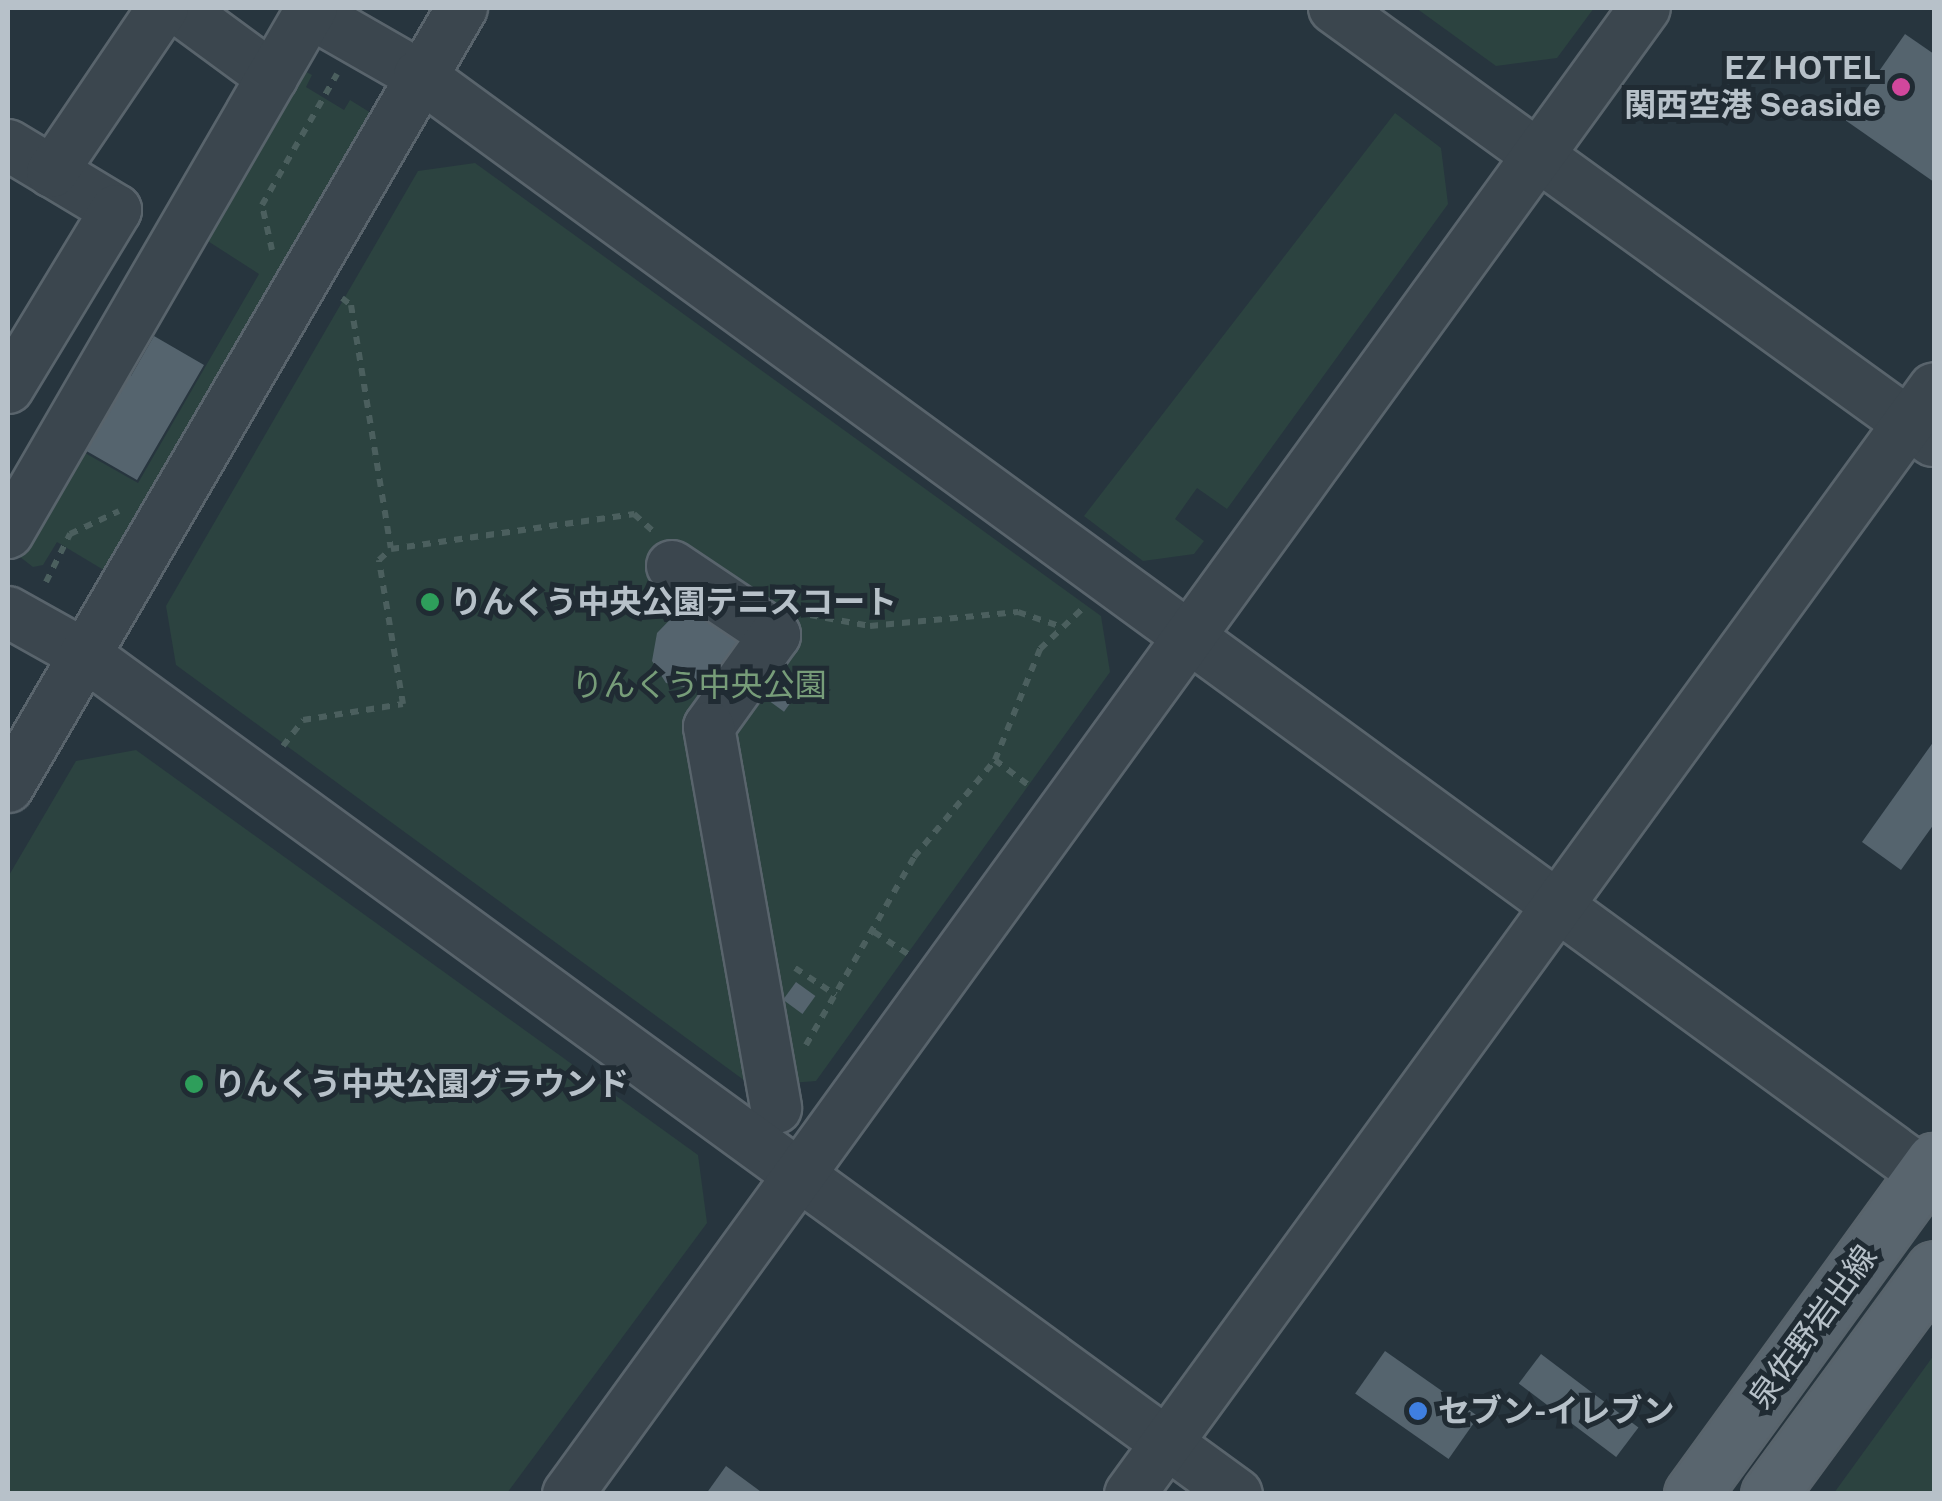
<!DOCTYPE html>
<meta charset="utf-8">
<style>
body{margin:0}
#map{position:relative;width:1942px;height:1501px;overflow:hidden;background:#27353e;font-family:"Public Sans","Noto Sans JP",sans-serif}
div>[style]{position:absolute}
.green>*{inset:0;background:#2c4340}
.building>*{inset:0;background:#55646e;transform-origin:0 0}
.path>*{height:6px;margin-top:-3px;transform-origin:0;background:repeating-linear-gradient(90deg,#4b5f5e 0 8px,transparent 0 16px)}
.roads{filter:drop-shadow(2px 0 #59646c) drop-shadow(-2px 0 #59646c) drop-shadow(0 2px #59646c) drop-shadow(0 -2px #59646c)}
.minor>*{height:50px;margin:-25px;padding:0 25px;transform-origin:25px;border-radius:25px;background:#3b464e}
.major>*{height:55px;margin:-27.5px;padding:0 27.5px;transform-origin:27.5px;border-radius:27.5px;background:#59656e}
.dots>*{width:28px;height:28px;translate:-50% -50%;box-sizing:border-box;border:5px solid #202b33;border-radius:50%}
span{translate:-50% -50%;white-space:nowrap;text-align:center;line-height:1.15;-webkit-text-stroke:10px #202b33;paint-order:stroke}
.poi-label{font-size:32px;color:#b7c1c9;font-weight:700}
.right{translate:-100% -50%;text-align:right}
.left{translate:0 -50%;text-align:left}
.park-label{font-size:32px;color:#779d79}
.street-label{font-size:32px;color:#b7c1c9}
.frame{position:absolute;inset:0;border:10px solid #b7c1c9;pointer-events:none}
</style>
<div id="map">
<div class="green">
<i style="clip-path:polygon(1416px 8px,1594px 8px,1557px 58px,1496px 66px)"></i>
<i style="clip-path:polygon(297px 67px,312px 75px,306px 87px,344px 110px,350px 100px,371px 113px,107px 572px,57px 542px,43px 565px,33px 567px,15px 553px,78px 449px,138px 483px,259px 274px,200px 236px)"></i>
<i style="clip-path:polygon(1395px 113px,1441px 148px,1448px 204px,1227px 509px,1197px 488px,1175px 519px,1204px 541px,1194px 554px,1143px 561px,1084px 516px)"></i>
<i style="clip-path:polygon(475px 163px,1101px 616px,1110px 672px,816px 1081px,752px 1086px,176px 665px,166px 606px,418px 171px)"></i>
<i style="clip-path:polygon(136px 750px,698px 1155px,707px 1223px,507px 1493px,8px 1493px,8px 877px,76px 761px)"></i>
<i style="clip-path:polygon(1934px 1355px,1934px 1493px,1834px 1493px)"></i>
</div>
<div class="building">
<i style="clip-path:polygon(1905px 34px,1934px 54px,1934px 182px,1845px 120px)"></i>
<i style="clip-path:polygon(154px 336px,204px 365px,137px 480px,83px 449px,124px 372px,131px 376px)"></i>
<i style="clip-path:polygon(689px 600px,751px 648px,700px 711px,697px 690px,666px 683px,652px 661px,657px 633px)"></i>
<i style="left:777px;top:672px;width:29px;height:28px;rotate:36deg"></i>
<i style="clip-path:polygon(1934px 741px,1934px 824px,1901px 870px,1862px 842px)"></i>
<i style="left:796px;top:982px;width:24px;height:22px;rotate:36deg"></i>
<i style="left:1385px;top:1351px;width:114px;height:52px;rotate:35deg"></i>
<i style="left:1541px;top:1354px;width:122px;height:37px;rotate:37deg"></i>
<i style="clip-path:polygon(726px 1466px,764px 1494px,706px 1494px)"></i>
</div>
<div class="path">
<i style="left:272px;top:250px;width:46px;rotate:-102.5deg"></i>
<i style="left:262px;top:205px;width:151px;rotate:-60.2deg"></i>
<i style="left:342px;top:298px;width:11px;rotate:38deg"></i>
<i style="left:351px;top:305px;width:246px;rotate:80.7deg"></i>
<i style="left:46px;top:582px;width:54px;rotate:-63.4deg"></i>
<i style="left:70px;top:534px;width:54px;rotate:-25.1deg"></i>
<i style="left:810px;top:615px;width:61px;rotate:10.4deg"></i>
<i style="left:870px;top:626px;width:149px;rotate:-5.4deg"></i>
<i style="left:1018px;top:612px;width:43px;rotate:18.9deg"></i>
<i style="left:283px;top:746px;width:33px;rotate:-52deg"></i>
<i style="left:303px;top:720px;width:101px;rotate:-9.1deg"></i>
<i style="left:403px;top:704px;width:146px;rotate:-99.5deg"></i>
<i style="left:379px;top:560px;width:16px;rotate:-43deg"></i>
<i style="left:391px;top:549px;width:246px;rotate:-8.2deg"></i>
<i style="left:634px;top:514px;width:25px;rotate:42deg"></i>
<i style="left:995px;top:760px;width:45px;rotate:36.9deg"></i>
<i style="left:874px;top:932px;width:40px;rotate:32.9deg"></i>
<i style="left:795px;top:968px;width:49px;rotate:33.4deg"></i>
<i style="left:806px;top:1045px;width:217px;rotate:-60.1deg"></i>
<i style="left:914px;top:857px;width:126px;rotate:-50.1deg"></i>
<i style="left:995px;top:760px;width:120px;rotate:-67.9deg"></i>
<i style="left:1040px;top:649px;width:59px;rotate:-43.6deg"></i>
</div>
<div class="roads">
<div class="minor">
<i style="left:178px;top:8px;width:117px;rotate:36.3deg"></i>
<i style="left:1334px;top:8px;width:739px;rotate:35.86deg"></i>
<i style="left:309px;top:12px;width:127px;rotate:29.8deg"></i>
<i style="left:419px;top:75px;width:1864px;rotate:36.12deg"></i>
<i style="left:8px;top:145px;width:126px;rotate:31deg"></i>
<i style="left:116px;top:210px;width:208px;rotate:121.2deg"></i>
<i style="left:52px;top:172px;width:198px;rotate:-55.9deg"></i>
<i style="left:8px;top:533px;width:607px;rotate:-59.93deg"></i>
<i style="left:672px;top:566px;width:124px;rotate:33.8deg"></i>
<i style="left:775px;top:635px;width:113px;rotate:125.7deg"></i>
<i style="left:709px;top:727px;width:387px;rotate:80deg"></i>
<i style="left:8px;top:612px;width:88px;rotate:29.2deg"></i>
<i style="left:85px;top:655px;width:1425px;rotate:36.07deg"></i>
<i style="left:8px;top:787px;width:902px;rotate:-59.77deg"></i>
<i style="left:568px;top:1494px;width:1835px;rotate:-54.07deg"></i>
<i style="left:1130px;top:1494px;width:1367px;rotate:-53.98deg"></i>
</div>
<div class="major">
<i style="left:1692px;top:1494px;width:412px;rotate:-54deg"></i>
<i style="left:1769px;top:1494px;width:279px;rotate:-53.7deg"></i>
</div>
</div>
<div class="dots">
<i style="left:1901px;top:87px;background:#d1479c"></i>
<i style="left:430px;top:602px;background:#2e9e5b"></i>
<i style="left:194px;top:1084px;background:#2e9e5b"></i>
<i style="left:1418px;top:1411px;background:#3f7fe0"></i>
</div>
<div class="poi-label">
<span class="right" style="left:1881px;top:87px">EZ HOTEL<br>関西空港 Seaside</span>
<span class="left" style="left:450px;top:602px">りんくう中央公園テニスコート</span>
<span class="left" style="left:214px;top:1084px">りんくう中央公園グラウンド</span>
<span class="left" style="left:1438px;top:1411px">セブン-イレブン</span>
</div>
<div class="park-label">
<span style="left:699px;top:685px">りんくう中央公園</span>
</div>
<div class="street-label">
<span style="left:1813px;top:1327px;rotate:-54deg">泉佐野岩出線</span>
</div>
<div class="frame"></div>
</div>
